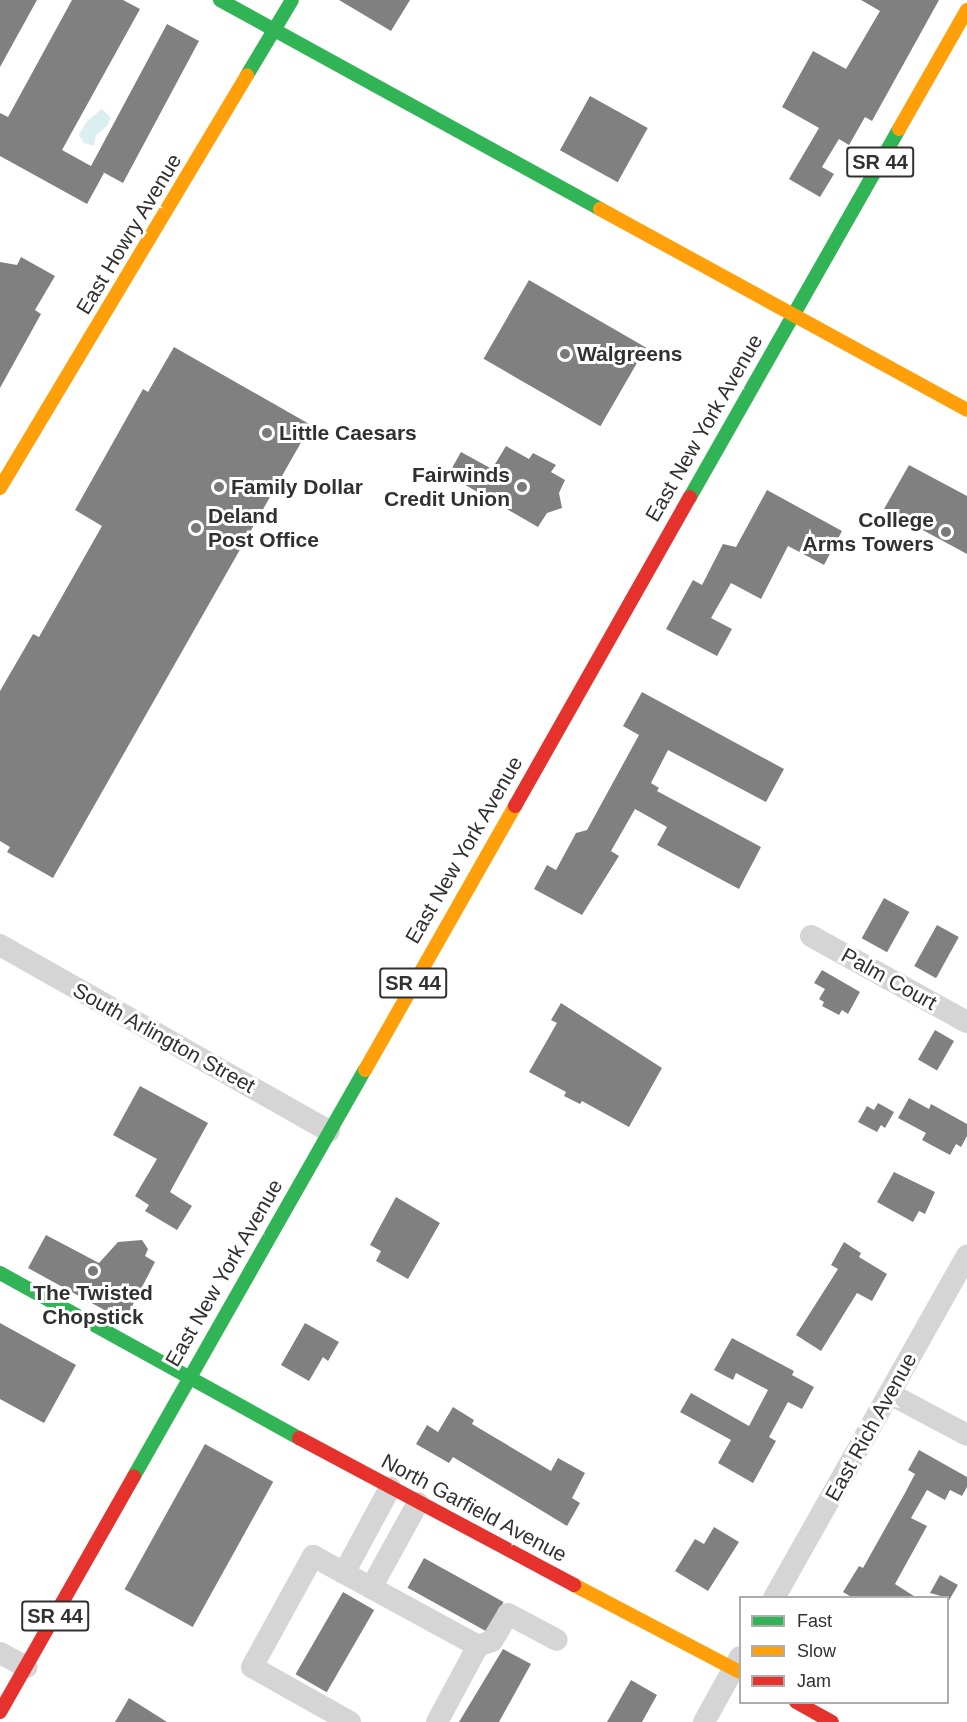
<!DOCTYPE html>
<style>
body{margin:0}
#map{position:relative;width:967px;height:1722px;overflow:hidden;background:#fff;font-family:Arial,sans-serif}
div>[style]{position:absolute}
.water>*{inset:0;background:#dbeef0}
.building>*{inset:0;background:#808080;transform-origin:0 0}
.street>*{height:22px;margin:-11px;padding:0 11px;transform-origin:11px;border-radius:11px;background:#d5d5d5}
.fast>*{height:14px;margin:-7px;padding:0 7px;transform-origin:7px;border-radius:7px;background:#30b455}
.slow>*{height:14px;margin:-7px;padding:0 7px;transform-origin:7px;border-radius:7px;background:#ff9f0a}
.jam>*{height:14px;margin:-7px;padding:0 7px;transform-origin:7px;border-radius:7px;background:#e5322d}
.dots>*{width:16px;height:16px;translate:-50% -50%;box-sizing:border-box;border:3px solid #fff;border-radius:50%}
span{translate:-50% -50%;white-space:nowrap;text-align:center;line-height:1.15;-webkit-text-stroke:6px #fff;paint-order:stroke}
.shield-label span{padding:2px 4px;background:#fff;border:2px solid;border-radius:4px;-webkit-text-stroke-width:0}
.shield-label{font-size:20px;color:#313131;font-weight:700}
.street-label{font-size:21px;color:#313131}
.poi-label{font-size:21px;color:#313131;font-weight:700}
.left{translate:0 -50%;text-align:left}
.right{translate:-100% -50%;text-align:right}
.legend{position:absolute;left:739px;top:1596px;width:210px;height:108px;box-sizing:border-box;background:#fff;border:2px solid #adadad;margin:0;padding:8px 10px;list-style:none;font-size:18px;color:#313131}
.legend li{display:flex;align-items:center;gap:12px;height:30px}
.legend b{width:30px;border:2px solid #adadad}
</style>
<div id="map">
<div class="water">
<i style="clip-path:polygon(102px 109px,111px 118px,107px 126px,96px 135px,94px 146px,84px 143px,79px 135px,86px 122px)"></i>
</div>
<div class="building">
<i style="clip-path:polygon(0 0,37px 0,0 67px)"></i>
<i style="clip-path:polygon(72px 0,123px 0,140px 9px,62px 150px,91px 166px,167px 24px,199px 41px,123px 183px,101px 171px,104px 173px,87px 204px,0 156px,0 113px,8px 117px)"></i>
<i style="clip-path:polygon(339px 0,410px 0,391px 31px)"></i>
<i style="clip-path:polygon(861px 0,939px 0,872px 121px,865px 117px,849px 145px,839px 139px,822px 167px,834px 174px,820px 197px,789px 179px,819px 128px,782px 107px,813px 51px,846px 69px,880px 11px)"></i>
<i style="left:590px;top:96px;width:66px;height:62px;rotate:29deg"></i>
<i style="clip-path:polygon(21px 257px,55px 276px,35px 310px,41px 314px,0 388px,0 262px,17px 265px)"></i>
<i style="left:529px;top:280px;width:135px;height:91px;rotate:30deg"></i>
<i style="clip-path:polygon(174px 347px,311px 425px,53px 878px,7px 852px,10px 847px,0 841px,0 691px,33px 634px,39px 637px,102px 526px,75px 510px,143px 389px,148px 392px)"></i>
<i style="clip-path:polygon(506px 446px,529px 459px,533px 453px,556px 465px,551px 472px,565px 480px,559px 493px,562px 508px,547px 513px,538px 527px,448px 475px,461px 452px,492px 469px)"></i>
<i style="clip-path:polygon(909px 465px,967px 496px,967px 554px,884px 509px)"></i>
<i style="clip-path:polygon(767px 490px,842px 531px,824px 565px,788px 546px,761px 599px,731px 583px,711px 618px,732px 629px,717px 656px,666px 629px,693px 580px,702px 585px,723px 544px,736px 547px)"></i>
<i style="clip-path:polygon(642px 692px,784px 769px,766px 802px,668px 750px,651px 783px,659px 788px,657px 791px,761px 847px,739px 889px,657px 845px,667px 827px,635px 809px,611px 851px,619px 856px,582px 915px,534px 889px,547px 865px,556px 870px,576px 833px,587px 830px,639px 735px,623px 726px)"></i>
<i style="left:884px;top:898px;width:29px;height:46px;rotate:29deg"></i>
<i style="left:937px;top:925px;width:25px;height:47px;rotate:29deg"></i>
<i style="clip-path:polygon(822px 970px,860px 992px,848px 1014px,842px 1010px,839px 1015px,822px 1006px,824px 1002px,819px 999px,825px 989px,814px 983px)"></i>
<i style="clip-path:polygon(561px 1003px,662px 1068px,629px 1127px,582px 1101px,580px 1104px,564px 1096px,566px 1092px,529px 1072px,557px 1023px,551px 1020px)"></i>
<i style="left:935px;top:1030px;width:22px;height:34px;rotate:30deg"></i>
<i style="clip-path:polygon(140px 1086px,208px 1123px,170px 1192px,192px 1206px,177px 1230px,145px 1211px,149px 1205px,135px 1196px,157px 1159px,113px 1135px)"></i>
<i style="clip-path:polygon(909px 1098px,929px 1109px,931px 1104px,967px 1124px,967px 1136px,961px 1147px,956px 1144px,950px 1155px,922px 1140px,926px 1133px,898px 1118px)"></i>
<i style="clip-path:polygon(878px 1103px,894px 1112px,885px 1128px,881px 1125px,877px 1132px,858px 1122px,867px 1106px,874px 1110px)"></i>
<i style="clip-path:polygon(894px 1172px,935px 1192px,925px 1214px,919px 1211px,913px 1222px,877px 1202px)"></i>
<i style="clip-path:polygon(396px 1197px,440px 1223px,408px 1279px,376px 1261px,381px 1251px,370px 1245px)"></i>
<i style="clip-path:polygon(46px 1235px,99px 1263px,118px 1242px,142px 1240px,148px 1249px,145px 1256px,155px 1262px,127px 1316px,111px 1307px,108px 1312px,28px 1268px)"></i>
<i style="clip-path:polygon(844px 1242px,861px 1253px,859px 1257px,887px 1274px,872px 1301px,857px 1293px,821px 1351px,796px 1335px,838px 1269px,831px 1265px)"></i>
<i style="clip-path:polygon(0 1323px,76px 1365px,44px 1423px,0 1399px)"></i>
<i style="clip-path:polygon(305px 1323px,339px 1342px,328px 1361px,323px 1357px,309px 1381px,281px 1365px)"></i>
<i style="clip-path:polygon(732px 1338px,794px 1371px,792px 1375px,814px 1387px,802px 1409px,788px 1402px,769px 1437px,776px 1441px,753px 1483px,718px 1463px,731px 1440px,680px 1412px,691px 1393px,749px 1426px,768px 1390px,736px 1373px,733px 1380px,714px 1370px)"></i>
<i style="clip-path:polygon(453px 1407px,474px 1420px,472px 1424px,551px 1471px,558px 1458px,585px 1473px,572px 1498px,580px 1503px,567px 1526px,453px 1457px,449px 1463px,416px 1444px,427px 1425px,438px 1432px)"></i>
<i style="left:205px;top:1444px;width:78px;height:166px;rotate:29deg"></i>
<i style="clip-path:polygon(919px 1450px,967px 1477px,967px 1487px,962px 1496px,950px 1490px,945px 1500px,927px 1490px,911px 1518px,927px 1526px,895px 1584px,917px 1598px,853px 1598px,843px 1592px,859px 1566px,863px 1568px,905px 1493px,915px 1474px,908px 1470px)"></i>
<i style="clip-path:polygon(714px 1527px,739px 1542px,708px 1591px,675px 1571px,695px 1539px,704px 1544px)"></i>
<i style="left:424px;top:1558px;width:91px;height:34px;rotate:29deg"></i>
<i style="clip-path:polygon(940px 1575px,958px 1585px,948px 1602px,948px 1598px,930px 1593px)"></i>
<i style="left:343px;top:1592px;width:36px;height:95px;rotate:30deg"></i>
<i style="clip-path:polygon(503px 1649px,531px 1664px,499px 1722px,459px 1722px)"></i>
<i style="clip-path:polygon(631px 1680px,657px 1695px,642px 1722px,607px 1722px)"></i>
<i style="clip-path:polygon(129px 1698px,167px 1722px,115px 1722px)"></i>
</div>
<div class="street">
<i style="left:811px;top:936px;width:178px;rotate:28.9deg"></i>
<i style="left:0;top:945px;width:378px;rotate:29.5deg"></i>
<i style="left:890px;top:1394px;width:87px;rotate:28deg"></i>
<i style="left:344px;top:1573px;width:97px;rotate:-61.6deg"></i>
<i style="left:371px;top:1588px;width:97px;rotate:-61.1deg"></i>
<i style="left:774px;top:1598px;width:393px;rotate:-60.6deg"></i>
<i style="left:478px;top:1646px;width:15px;rotate:-20deg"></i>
<i style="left:492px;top:1641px;width:31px;rotate:-59deg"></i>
<i style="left:508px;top:1614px;width:55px;rotate:28deg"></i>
<i style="left:0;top:1653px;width:30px;rotate:28deg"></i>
<i style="left:350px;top:1722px;width:112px;rotate:-150.7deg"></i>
<i style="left:252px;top:1667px;width:127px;rotate:-61.2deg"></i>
<i style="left:313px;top:1556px;width:188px;rotate:28.6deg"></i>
<i style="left:437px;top:1722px;width:86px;rotate:-61.7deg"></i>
<i style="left:704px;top:1722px;width:74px;rotate:-61deg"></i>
</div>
<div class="fast">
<i style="left:220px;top:0;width:434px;rotate:28.8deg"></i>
<i style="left:247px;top:75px;width:87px;rotate:-59deg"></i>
<i style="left:690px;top:497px;width:423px;rotate:-60.4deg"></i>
<i style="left:0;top:1273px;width:342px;rotate:28.9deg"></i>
<i style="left:134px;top:1476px;width:467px;rotate:-60.4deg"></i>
</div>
<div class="slow">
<i style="left:899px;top:129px;width:137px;rotate:-60.3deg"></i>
<i style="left:600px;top:209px;width:418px;rotate:28.7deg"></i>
<i style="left:0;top:488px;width:481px;rotate:-59.1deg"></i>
<i style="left:365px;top:1070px;width:304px;rotate:-60.4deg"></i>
<i style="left:574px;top:1585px;width:187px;rotate:27.7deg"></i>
</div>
<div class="jam">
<i style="left:515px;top:806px;width:355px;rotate:-60.5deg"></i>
<i style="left:299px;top:1438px;width:312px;rotate:28.1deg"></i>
<i style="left:796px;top:1702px;width:41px;rotate:29.1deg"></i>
<i style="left:0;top:1712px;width:271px;rotate:-60.4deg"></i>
</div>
<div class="dots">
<i style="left:565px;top:354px;background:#797979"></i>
<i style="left:267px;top:433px;background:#797979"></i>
<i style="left:219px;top:487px;background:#797979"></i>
<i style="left:522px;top:487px;background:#797979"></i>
<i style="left:196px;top:528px;background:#797979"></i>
<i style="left:946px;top:532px;background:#797979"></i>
<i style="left:93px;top:1271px;background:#797979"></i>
</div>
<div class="shield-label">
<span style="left:880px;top:162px">SR 44</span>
<span style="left:413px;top:983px">SR 44</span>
<span style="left:55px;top:1616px">SR 44</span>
</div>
<div class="street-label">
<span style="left:129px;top:234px;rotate:-59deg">East Howry Avenue</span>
<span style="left:704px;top:428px;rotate:-60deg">East New York Avenue</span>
<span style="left:464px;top:850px;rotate:-60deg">East New York Avenue</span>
<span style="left:889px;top:979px;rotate:29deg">Palm Court</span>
<span style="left:164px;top:1038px;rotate:29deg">South Arlington Street</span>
<span style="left:224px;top:1273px;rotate:-60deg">East New York Avenue</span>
<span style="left:871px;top:1427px;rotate:-61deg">East Rich Avenue</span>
<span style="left:474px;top:1508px;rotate:28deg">North Garfield Avenue</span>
</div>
<div class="poi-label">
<span class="left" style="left:577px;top:354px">Walgreens</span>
<span class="left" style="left:279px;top:433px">Little Caesars</span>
<span class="right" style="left:510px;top:487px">Fairwinds<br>Credit Union</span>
<span class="left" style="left:231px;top:487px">Family Dollar</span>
<span class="left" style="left:208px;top:528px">Deland<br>Post Office</span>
<span class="right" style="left:934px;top:532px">College<br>Arms Towers</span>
<span style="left:93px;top:1305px">The Twisted<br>Chopstick</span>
</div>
<ul class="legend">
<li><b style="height:8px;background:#30b455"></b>Fast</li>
<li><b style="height:8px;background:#ff9f0a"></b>Slow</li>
<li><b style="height:8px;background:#e5322d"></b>Jam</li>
</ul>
</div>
